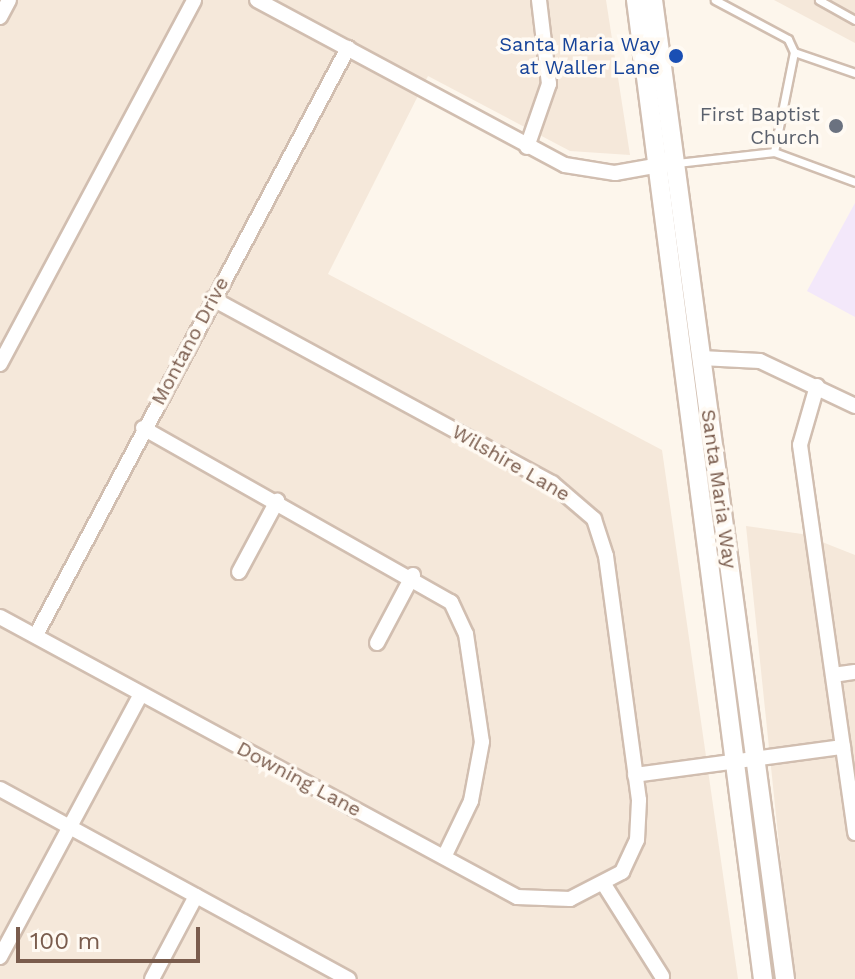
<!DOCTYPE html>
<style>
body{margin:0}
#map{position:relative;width:855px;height:979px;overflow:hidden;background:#fdf6ec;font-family:"Work Sans",sans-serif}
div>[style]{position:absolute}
.residential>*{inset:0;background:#f5e8da}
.education>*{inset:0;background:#f3e8fa}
.roads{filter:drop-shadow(2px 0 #d1beb0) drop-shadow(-2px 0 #d1beb0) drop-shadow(0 2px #d1beb0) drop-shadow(0 -2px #d1beb0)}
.service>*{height:7px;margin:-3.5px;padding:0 3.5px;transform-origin:3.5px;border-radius:3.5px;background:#fff}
.minor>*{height:14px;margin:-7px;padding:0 7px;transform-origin:7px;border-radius:7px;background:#fff}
.secondary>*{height:18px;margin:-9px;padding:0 9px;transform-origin:9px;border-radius:9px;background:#fff}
.dots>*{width:22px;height:22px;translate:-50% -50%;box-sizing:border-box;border:4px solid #fffaf3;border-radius:50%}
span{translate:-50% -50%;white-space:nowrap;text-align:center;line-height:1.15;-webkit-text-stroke:7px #fffaf3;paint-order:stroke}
.transit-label{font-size:20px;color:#164399}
.right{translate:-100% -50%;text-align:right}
.worship-label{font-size:20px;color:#5b616d}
.street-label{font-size:20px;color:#7a5c4d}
.scale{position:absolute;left:16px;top:927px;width:184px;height:36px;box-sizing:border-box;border:4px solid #7a5c4d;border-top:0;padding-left:10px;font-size:24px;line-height:28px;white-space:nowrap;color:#7a5c4d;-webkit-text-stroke:6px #fffaf3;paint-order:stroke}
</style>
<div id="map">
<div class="residential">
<i style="clip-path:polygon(0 0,606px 0,630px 155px,570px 151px,428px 76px,328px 274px,662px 450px,738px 979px,0 979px)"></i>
<i style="clip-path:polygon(774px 0,855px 0,855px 43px)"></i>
<i style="clip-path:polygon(746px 526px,802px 534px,855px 555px,855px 979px,793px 979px)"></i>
</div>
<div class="education">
<i style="clip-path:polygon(855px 203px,855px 317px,807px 291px)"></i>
</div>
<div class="roads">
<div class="service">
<i style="left:819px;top:0;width:41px;rotate:29.1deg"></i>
<i style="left:794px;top:52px;width:65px;rotate:19deg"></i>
<i style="left:774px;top:152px;width:86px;rotate:20.3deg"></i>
<i style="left:677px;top:163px;width:98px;rotate:-6.5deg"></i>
<i style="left:774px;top:152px;width:102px;rotate:-78.7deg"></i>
<i style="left:794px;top:52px;width:14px;rotate:-115deg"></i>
<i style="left:788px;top:39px;width:83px;rotate:-151.9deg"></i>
</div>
<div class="minor">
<i style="left:257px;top:0;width:349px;rotate:28.2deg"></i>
<i style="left:565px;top:165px;width:51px;rotate:9.1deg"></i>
<i style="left:615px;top:173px;width:52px;rotate:-10deg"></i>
<i style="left:0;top:17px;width:19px;rotate:-62deg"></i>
<i style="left:527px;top:147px;width:67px;rotate:-70.8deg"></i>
<i style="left:549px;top:84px;width:85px;rotate:-96.8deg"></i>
<i style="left:701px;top:358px;width:59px;rotate:2.9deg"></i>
<i style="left:760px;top:361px;width:105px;rotate:25.3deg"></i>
<i style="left:0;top:364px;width:412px;rotate:-61.9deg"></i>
<i style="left:817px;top:386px;width:61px;rotate:106.1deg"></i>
<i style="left:800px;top:445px;width:392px;rotate:81.9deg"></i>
<i style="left:143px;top:428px;width:354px;rotate:29.5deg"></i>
<i style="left:451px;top:602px;width:35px;rotate:65deg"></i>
<i style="left:466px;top:634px;width:109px;rotate:81.6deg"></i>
<i style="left:482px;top:742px;width:60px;rotate:100.6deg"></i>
<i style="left:471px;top:801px;width:62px;rotate:115.7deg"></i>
<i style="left:239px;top:572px;width:81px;rotate:-61.8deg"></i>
<i style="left:0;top:617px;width:588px;rotate:28.44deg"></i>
<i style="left:517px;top:897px;width:53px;rotate:2.2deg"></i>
<i style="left:570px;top:899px;width:59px;rotate:-27.4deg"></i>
<i style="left:622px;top:872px;width:35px;rotate:-65deg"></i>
<i style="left:637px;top:840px;width:40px;rotate:-87.1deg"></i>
<i style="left:639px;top:800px;width:246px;rotate:-97.7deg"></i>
<i style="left:606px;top:556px;width:39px;rotate:-108deg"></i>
<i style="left:594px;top:519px;width:55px;rotate:-139.4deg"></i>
<i style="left:552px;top:483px;width:386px;rotate:-151.5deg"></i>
<i style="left:36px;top:635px;width:665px;rotate:-62.01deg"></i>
<i style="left:377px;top:643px;width:77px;rotate:-62.1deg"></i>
<i style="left:833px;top:675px;width:22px;rotate:-8deg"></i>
<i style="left:635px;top:775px;width:210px;rotate:-7.7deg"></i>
<i style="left:0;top:789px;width:397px;rotate:28.6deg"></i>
<i style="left:605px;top:886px;width:107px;rotate:57.7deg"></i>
<i style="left:0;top:957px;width:298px;rotate:-61.8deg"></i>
<i style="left:152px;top:979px;width:94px;rotate:-62.1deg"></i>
</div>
<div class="secondary">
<i style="left:636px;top:0;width:987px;rotate:82.61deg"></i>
<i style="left:653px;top:0;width:988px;rotate:82.32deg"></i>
</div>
</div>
<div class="dots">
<i style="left:676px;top:56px;background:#1a4fb4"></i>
<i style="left:836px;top:126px;background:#6b7280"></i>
</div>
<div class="transit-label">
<span class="right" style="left:660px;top:56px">Santa Maria Way<br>at Waller Lane</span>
</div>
<div class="worship-label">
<span class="right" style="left:820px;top:126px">First Baptist<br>Church</span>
</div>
<div class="street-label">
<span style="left:190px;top:341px;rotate:-62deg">Montano Drive</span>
<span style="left:511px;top:463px;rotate:30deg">Wilshire Lane</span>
<span style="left:719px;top:489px;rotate:82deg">Santa Maria Way</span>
<span style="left:299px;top:779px;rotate:28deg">Downing Lane</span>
</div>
<div class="scale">100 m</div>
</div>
